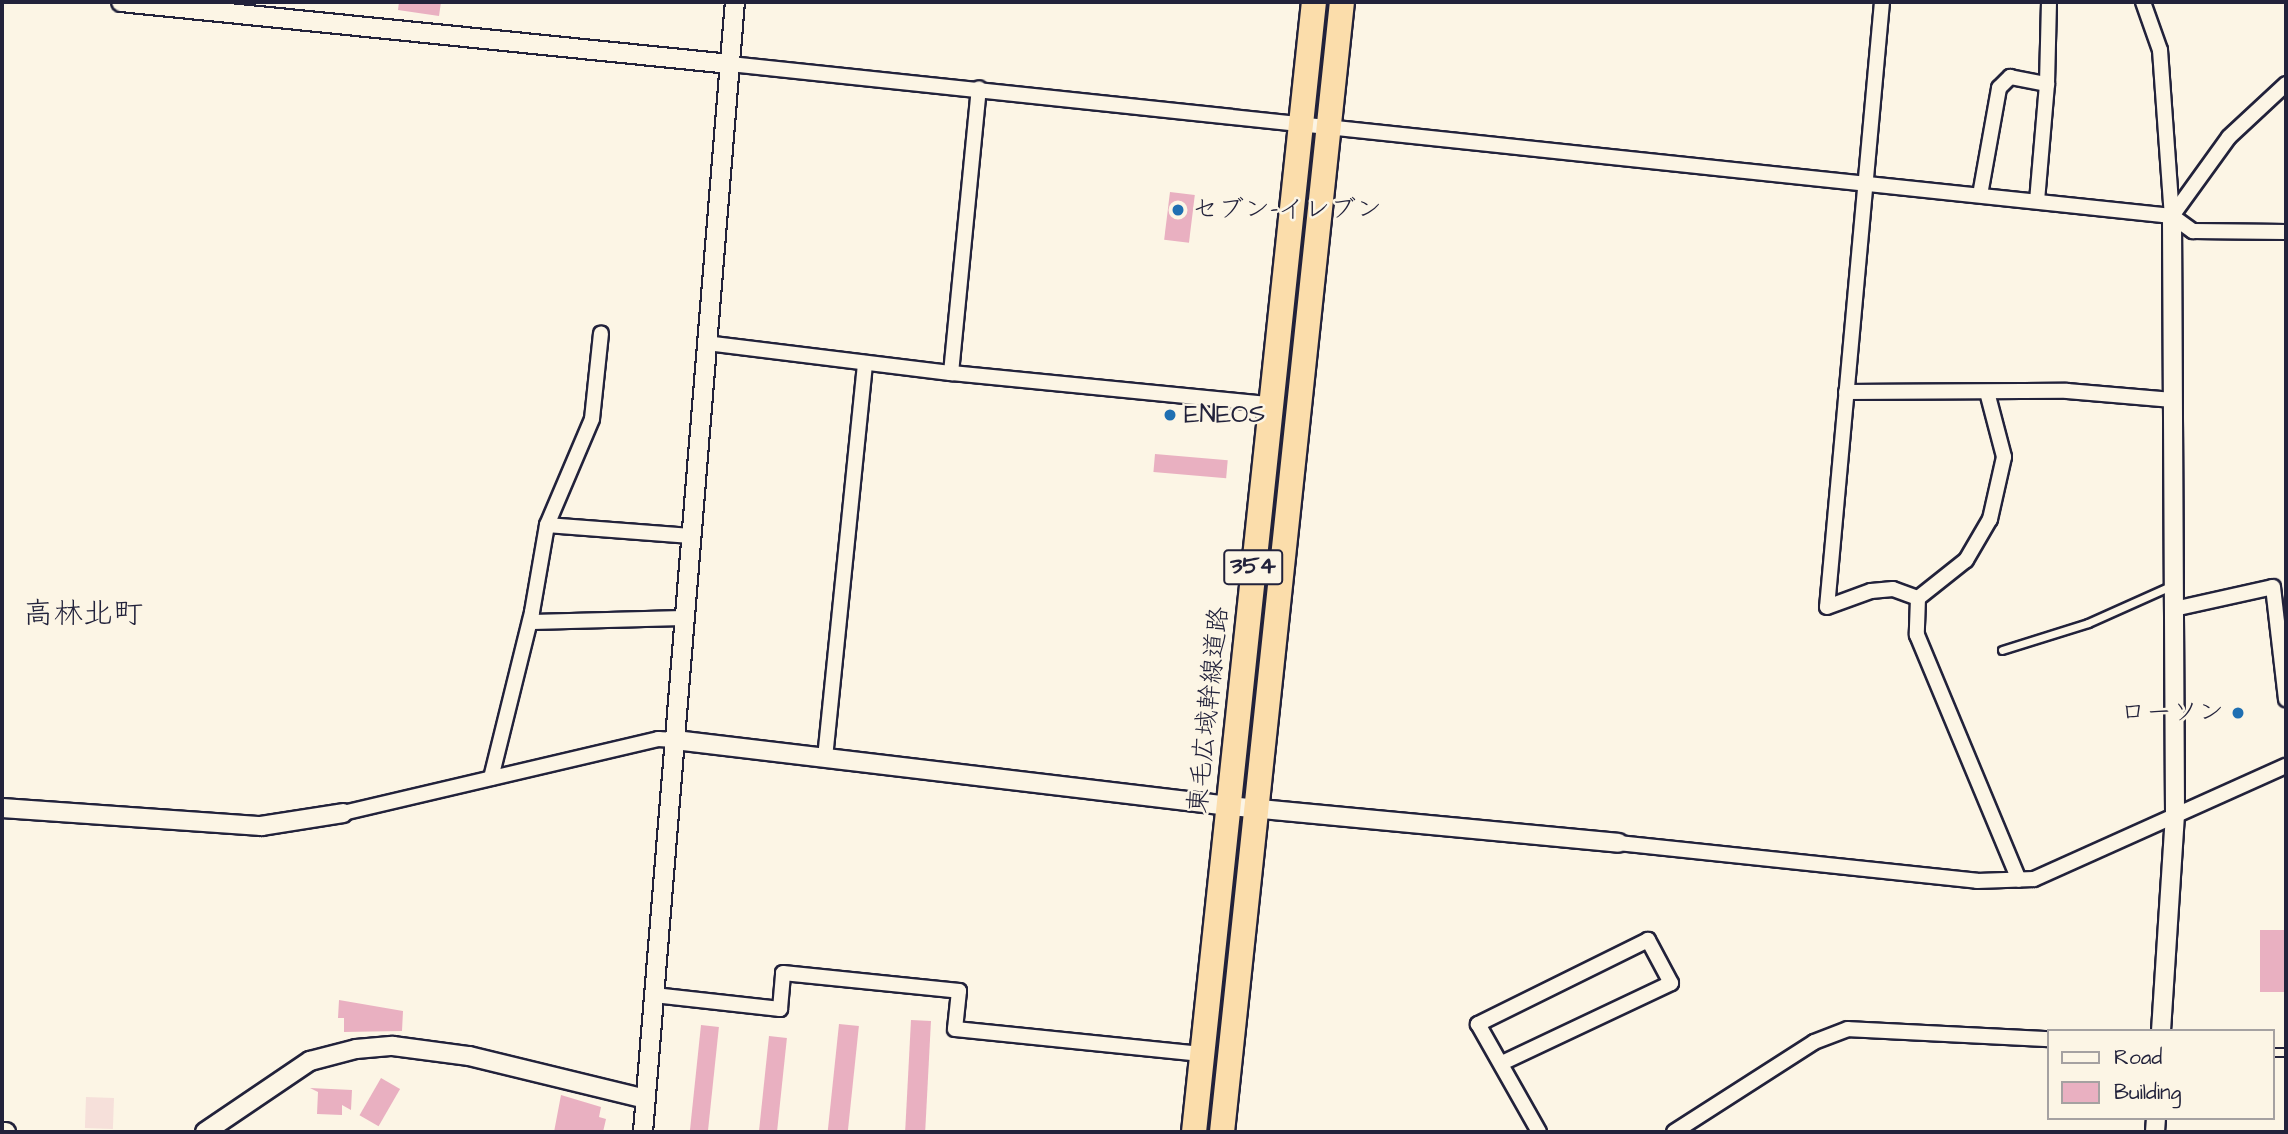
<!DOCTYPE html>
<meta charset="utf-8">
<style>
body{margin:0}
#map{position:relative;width:2288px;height:1134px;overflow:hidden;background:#fcf5e5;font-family:"Architects Daughter","Klee One",sans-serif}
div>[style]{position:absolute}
.built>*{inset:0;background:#f6e0da;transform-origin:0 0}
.building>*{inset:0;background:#e9b0c1;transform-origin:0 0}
.roads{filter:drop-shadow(2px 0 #22223b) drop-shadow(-2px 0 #22223b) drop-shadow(0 2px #22223b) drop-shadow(0 -2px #22223b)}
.service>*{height:7px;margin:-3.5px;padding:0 3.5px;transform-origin:3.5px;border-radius:3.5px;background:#fcf5e5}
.minor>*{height:14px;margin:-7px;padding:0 7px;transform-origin:7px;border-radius:7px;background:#fcf5e5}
.tertiary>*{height:18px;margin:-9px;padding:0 9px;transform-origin:9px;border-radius:9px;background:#fcf5e5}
.trunk>*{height:24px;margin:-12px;padding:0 12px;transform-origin:12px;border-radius:12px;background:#fbddab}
.dots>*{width:19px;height:19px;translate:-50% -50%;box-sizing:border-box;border:4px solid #fcf5e5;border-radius:50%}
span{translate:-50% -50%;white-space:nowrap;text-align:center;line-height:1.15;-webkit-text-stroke:5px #fcf5e5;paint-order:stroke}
.shield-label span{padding:2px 5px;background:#fcf5e5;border:2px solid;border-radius:5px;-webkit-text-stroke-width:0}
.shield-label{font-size:24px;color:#22223b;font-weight:700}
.poi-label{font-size:26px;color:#22223b}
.left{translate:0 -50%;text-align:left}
.right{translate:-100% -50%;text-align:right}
.street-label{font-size:26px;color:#22223b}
.quarter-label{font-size:30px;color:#22223b}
.frame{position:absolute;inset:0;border:4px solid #22223b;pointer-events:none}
.legend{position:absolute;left:2047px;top:1029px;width:228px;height:91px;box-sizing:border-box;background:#fcf5e5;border:2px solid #a5a1a1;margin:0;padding:9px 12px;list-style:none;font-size:21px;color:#22223b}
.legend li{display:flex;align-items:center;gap:14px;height:35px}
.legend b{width:35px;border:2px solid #a5a1a1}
</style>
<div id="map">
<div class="built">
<i style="left:86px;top:1097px;width:28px;height:31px;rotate:2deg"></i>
</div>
<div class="building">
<i style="clip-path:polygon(399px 2px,441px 2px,439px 16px,398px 10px)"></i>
<i style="left:1170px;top:192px;width:25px;height:48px;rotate:7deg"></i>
<i style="left:1155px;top:454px;width:73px;height:18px;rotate:5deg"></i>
<i style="left:2260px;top:930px;width:26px;height:62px"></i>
<i style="clip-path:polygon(339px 1000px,403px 1011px,402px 1031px,344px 1032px,344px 1018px,338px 1018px)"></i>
<i style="left:911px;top:1020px;width:20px;height:112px;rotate:3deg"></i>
<i style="left:839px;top:1024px;width:20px;height:108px;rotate:6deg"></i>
<i style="left:701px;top:1025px;width:18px;height:108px;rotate:6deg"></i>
<i style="left:769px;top:1036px;width:18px;height:96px;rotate:6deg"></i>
<i style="left:381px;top:1078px;width:22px;height:43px;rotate:30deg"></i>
<i style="clip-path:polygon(310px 1088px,352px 1090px,351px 1110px,342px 1105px,342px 1115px,317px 1114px,318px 1092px)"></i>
<i style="clip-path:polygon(561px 1095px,601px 1107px,599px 1117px,606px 1119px,603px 1132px,554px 1132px)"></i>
</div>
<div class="roads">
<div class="service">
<i style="left:2002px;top:650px;width:90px;rotate:-17.4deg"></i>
<i style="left:2088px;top:623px;width:93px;rotate:-24.1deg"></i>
<i style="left:2272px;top:1052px;width:14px"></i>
</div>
<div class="minor">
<i style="left:1882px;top:2px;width:607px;rotate:95.19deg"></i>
<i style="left:1827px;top:607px;width:47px;rotate:-20deg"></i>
<i style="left:1871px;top:591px;width:22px;rotate:-5deg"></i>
<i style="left:1893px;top:589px;width:27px;rotate:20deg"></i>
<i style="left:2143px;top:2px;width:51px;rotate:70.5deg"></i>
<i style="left:2160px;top:50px;width:166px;rotate:85.9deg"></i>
<i style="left:730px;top:64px;width:1450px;rotate:6.02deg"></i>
<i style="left:2172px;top:216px;width:26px;rotate:36deg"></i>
<i style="left:2193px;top:231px;width:93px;rotate:0.6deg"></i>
<i style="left:1980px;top:195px;width:109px;rotate:-79.9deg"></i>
<i style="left:1999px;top:88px;width:16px;rotate:-45deg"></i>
<i style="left:2010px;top:77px;width:38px;rotate:11deg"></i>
<i style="left:2047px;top:84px;width:82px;rotate:-88.6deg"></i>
<i style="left:2037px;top:201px;width:117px;rotate:-85.1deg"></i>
<i style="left:2172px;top:216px;width:97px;rotate:-54.2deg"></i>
<i style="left:2229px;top:137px;width:78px;rotate:-42.9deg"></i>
<i style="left:706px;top:343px;width:247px;rotate:7deg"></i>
<i style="left:951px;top:373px;width:321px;rotate:5.6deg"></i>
<i style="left:951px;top:373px;width:286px;rotate:-84.4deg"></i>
<i style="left:1846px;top:392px;width:221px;rotate:-0.3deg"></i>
<i style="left:2067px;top:391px;width:106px;rotate:4.9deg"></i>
<i style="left:1987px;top:392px;width:67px;rotate:75.3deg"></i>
<i style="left:2004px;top:457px;width:64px;rotate:102.7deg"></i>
<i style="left:1990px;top:519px;width:48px;rotate:120.3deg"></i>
<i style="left:1966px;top:560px;width:61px;rotate:141.6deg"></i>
<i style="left:1918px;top:598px;width:37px;rotate:92deg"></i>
<i style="left:1917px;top:635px;width:265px;rotate:67.4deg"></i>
<i style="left:547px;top:525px;width:115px;rotate:-67deg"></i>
<i style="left:592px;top:419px;width:86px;rotate:-84deg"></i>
<i style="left:2174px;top:609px;width:101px;rotate:-12.5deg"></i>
<i style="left:2273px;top:587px;width:113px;rotate:83.4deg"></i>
<i style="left:530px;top:622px;width:155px;rotate:-1.5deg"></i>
<i style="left:825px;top:758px;width:397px;rotate:-84.2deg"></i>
<i style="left:491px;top:778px;width:171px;rotate:-76.1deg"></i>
<i style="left:532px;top:612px;width:88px;rotate:-80.2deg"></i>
<i style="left:547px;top:525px;width:144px;rotate:4.4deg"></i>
<i style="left:343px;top:813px;width:324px;rotate:-13.2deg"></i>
<i style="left:658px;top:739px;width:17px;rotate:3deg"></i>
<i style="left:1618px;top:843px;width:361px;rotate:6deg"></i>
<i style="left:1977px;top:881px;width:57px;rotate:-2deg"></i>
<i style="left:2034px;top:879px;width:276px;rotate:-24.2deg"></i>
<i style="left:654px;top:995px;width:127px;rotate:6.3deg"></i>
<i style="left:780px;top:1009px;width:36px;rotate:-85deg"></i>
<i style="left:783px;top:973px;width:177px;rotate:5.8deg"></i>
<i style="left:959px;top:991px;width:38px;rotate:96deg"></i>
<i style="left:955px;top:1029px;width:248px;rotate:5.8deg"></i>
<i style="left:1502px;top:1063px;width:187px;rotate:-25.3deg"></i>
<i style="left:1671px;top:983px;width:49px;rotate:-118.1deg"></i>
<i style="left:1648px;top:940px;width:190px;rotate:153.7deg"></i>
<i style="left:1478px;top:1024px;width:124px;rotate:60.5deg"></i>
<i style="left:1674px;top:1132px;width:166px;rotate:-32.7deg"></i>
<i style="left:1814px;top:1042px;width:36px;rotate:-21deg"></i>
<i style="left:1848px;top:1029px;width:200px;rotate:2.9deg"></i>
</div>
<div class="tertiary">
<i style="left:121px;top:2px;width:612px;rotate:5.81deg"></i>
<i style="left:675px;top:740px;width:558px;rotate:6.79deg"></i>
<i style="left:1229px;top:806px;width:391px;rotate:5.4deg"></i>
<i style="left:2px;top:808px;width:260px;rotate:4deg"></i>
<i style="left:261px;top:826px;width:83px;rotate:-9deg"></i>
<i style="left:2161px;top:1031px;width:219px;rotate:-86.3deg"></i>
<i style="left:2175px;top:812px;width:596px;rotate:-90.29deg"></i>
<i style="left:2px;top:1132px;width:4px"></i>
<i style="left:205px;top:1132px;width:127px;rotate:-34.1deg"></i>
<i style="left:310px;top:1061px;width:48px;rotate:-14.6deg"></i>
<i style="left:356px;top:1049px;width:37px;rotate:-5deg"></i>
<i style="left:393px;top:1046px;width:77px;rotate:7.5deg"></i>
<i style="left:469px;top:1056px;width:181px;rotate:13.7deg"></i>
<i style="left:643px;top:1132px;width:1134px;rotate:-85.35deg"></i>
<i style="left:2155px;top:1132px;width:14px;rotate:-86deg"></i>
</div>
<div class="trunk">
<i style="left:1194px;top:1132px;width:1136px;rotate:-83.94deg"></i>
<i style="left:1222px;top:1132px;width:1136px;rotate:-83.94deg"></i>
</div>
</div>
<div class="dots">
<i style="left:1178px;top:210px;background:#1f6fb2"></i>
<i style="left:1170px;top:415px;background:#1f6fb2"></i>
<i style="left:2238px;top:713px;background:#1f6fb2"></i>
</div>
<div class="shield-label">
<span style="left:1253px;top:567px">354</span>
</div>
<div class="poi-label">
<span class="left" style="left:1192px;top:210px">セブン-イレブン</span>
<span class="left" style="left:1184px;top:415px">ENEOS</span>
<span class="right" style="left:2224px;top:713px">ローソン</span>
</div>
<div class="street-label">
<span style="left:1209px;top:710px;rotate:-84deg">東毛広域幹線道路</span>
</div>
<div class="quarter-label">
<span style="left:83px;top:614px">高林北町</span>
</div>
<div class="frame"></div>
<ul class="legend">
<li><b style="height:9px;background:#fcf5e5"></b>Road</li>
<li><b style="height:19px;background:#e9b0c1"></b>Building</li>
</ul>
</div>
